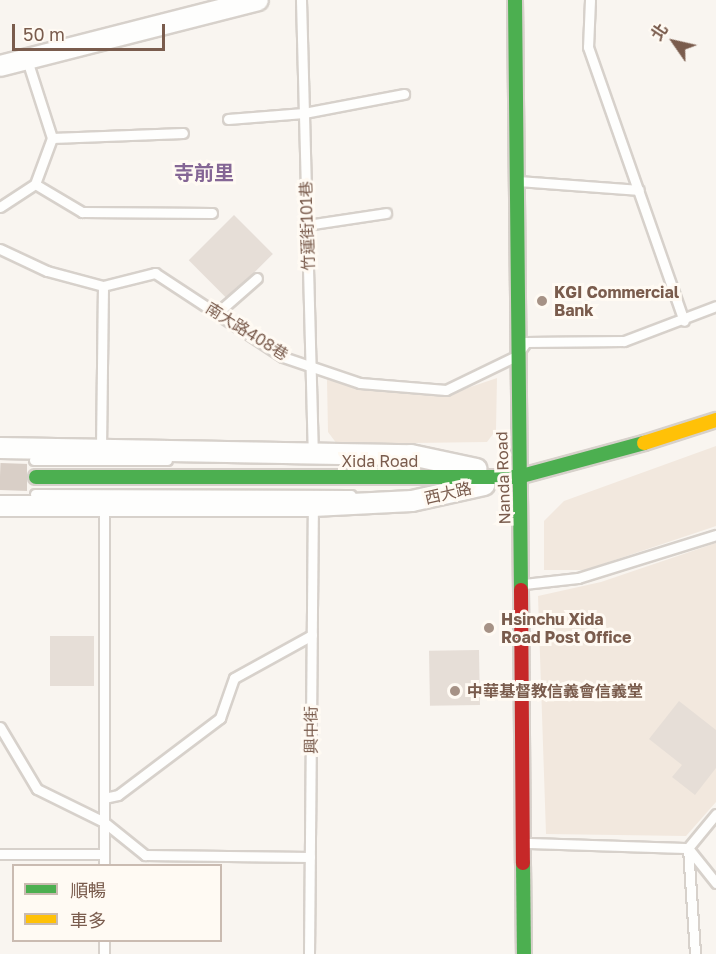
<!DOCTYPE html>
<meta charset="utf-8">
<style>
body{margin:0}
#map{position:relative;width:716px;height:954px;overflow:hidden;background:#f9f5f0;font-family:"Golos Text","Noto Sans TC",sans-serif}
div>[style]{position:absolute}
.residential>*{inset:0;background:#f2e8de}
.building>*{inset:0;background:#e6ded7;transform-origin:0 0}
.secondary-tunnel>*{height:27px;margin-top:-13.5px;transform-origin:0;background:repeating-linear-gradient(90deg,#d9cfc7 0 27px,transparent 0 41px)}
.roads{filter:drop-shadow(2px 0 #d7d1cb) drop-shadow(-2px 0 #d7d1cb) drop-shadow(0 2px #d7d1cb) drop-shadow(0 -2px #d7d1cb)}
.lane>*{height:9px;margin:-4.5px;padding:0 4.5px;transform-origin:4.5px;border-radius:4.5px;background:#fefefd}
.street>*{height:20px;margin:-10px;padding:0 10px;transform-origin:10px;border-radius:10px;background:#fefefd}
.fast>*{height:14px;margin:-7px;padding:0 7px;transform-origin:7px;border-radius:7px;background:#4caf50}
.slow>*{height:14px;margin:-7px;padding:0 7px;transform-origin:7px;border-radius:7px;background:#ffc107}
.jam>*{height:14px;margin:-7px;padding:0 7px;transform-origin:7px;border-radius:7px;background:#c62828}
.dots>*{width:16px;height:16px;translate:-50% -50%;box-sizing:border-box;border:3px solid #fffaf3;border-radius:50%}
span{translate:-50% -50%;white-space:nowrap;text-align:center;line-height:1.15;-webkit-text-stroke:6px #fffaf3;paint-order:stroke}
.street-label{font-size:16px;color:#7a5c4d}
.poi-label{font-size:16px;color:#7a5c4d;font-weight:700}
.left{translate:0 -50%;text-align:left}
.quarter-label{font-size:20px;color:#846695;font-weight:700}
.legend{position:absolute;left:12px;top:864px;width:210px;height:78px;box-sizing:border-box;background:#fffaf3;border:2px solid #cabbb1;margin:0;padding:8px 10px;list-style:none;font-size:18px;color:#7a5c4d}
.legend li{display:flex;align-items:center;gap:12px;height:30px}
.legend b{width:30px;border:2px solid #cabbb1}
.north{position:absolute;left:644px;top:12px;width:60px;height:60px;-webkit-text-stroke:4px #fffaf3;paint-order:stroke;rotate:304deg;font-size:16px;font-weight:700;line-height:24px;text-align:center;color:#7a5c4d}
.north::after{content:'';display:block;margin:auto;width:21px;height:27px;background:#7a5c4d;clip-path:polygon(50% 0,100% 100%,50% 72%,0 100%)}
.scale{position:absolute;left:12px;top:24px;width:153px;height:27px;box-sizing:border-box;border:3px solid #7a5c4d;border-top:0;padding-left:8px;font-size:18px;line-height:21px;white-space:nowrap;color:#7a5c4d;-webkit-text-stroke:4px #fffaf3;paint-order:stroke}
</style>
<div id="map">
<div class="residential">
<i style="clip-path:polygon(497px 378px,496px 430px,487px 442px,337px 444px,328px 432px,327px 380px,444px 396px)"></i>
<i style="clip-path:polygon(716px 446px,716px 526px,585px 570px,544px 570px,544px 521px,564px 501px)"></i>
<i style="clip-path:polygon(716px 543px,716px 802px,686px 836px,546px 834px,538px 596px,601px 582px)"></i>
</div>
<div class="building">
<i style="left:234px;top:215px;width:55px;height:64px;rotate:45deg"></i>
<i style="left:50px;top:636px;width:44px;height:50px"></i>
<i style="left:479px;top:650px;width:55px;height:50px;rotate:89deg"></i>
<i style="clip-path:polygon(679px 701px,716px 730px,716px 768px,695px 795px,672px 777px,682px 765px,649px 739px)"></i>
</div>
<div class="secondary-tunnel">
<i style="left:0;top:476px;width:36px;rotate:2deg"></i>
</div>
<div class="roads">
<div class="lane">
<i style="left:301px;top:0;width:451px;rotate:88.5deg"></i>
<i style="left:590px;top:0;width:47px;rotate:92.4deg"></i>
<i style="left:588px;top:47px;width:290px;rotate:70.7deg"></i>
<i style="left:27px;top:60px;width:82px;rotate:72.2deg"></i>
<i style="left:52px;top:138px;width:49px;rotate:110.3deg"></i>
<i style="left:228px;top:119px;width:76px;rotate:-4.5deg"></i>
<i style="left:304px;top:113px;width:102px;rotate:-10.8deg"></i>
<i style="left:52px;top:138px;width:131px;rotate:-2.2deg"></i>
<i style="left:519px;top:181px;width:120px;rotate:4.3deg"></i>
<i style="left:0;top:207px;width:42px;rotate:-33.3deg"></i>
<i style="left:35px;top:184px;width:55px;rotate:30.8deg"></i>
<i style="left:82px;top:212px;width:130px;rotate:0.4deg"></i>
<i style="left:307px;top:225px;width:80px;rotate:-8.6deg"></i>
<i style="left:0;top:249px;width:52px;rotate:25.1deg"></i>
<i style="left:47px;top:271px;width:58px;rotate:15deg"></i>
<i style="left:103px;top:286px;width:54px;rotate:-14deg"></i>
<i style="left:155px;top:273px;width:153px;rotate:33.3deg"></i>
<i style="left:283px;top:357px;width:81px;rotate:18.7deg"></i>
<i style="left:360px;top:383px;width:86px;rotate:4.7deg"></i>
<i style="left:446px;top:390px;width:78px;rotate:-25.9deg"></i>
<i style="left:516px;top:356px;width:17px;rotate:-54deg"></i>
<i style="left:526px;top:342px;width:98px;rotate:-0.6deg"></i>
<i style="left:624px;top:341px;width:98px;rotate:-20.8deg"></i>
<i style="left:217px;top:313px;width:53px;rotate:-41.2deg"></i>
<i style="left:101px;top:449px;width:163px;rotate:-89.3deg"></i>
<i style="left:34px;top:460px;width:133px"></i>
<i style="left:35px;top:494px;width:316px;rotate:0.2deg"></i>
<i style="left:524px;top:584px;width:54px;rotate:-6.3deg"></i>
<i style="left:578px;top:578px;width:145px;rotate:-17.3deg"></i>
<i style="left:0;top:727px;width:72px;rotate:59.2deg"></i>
<i style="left:37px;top:789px;width:75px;rotate:26.2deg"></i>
<i style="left:104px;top:822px;width:53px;rotate:38.8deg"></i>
<i style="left:145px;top:855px;width:165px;rotate:0.7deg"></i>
<i style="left:104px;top:798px;width:14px;rotate:-12deg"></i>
<i style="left:118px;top:795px;width:128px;rotate:-37deg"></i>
<i style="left:220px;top:718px;width:42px;rotate:-70.7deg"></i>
<i style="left:234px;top:678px;width:89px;rotate:-28.9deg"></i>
<i style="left:716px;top:814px;width:44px;rotate:129.5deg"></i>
<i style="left:688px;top:848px;width:45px;rotate:51.3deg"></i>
<i style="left:526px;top:843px;width:162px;rotate:1.8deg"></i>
<i style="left:688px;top:848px;width:106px;rotate:86.2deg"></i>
<i style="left:0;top:854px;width:104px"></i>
<i style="left:104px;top:866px;width:360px;rotate:-90deg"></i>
<i style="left:104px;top:940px;width:14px;rotate:90deg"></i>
<i style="left:309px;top:954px;width:448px;rotate:-89.5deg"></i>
</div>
<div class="street">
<i style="left:0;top:66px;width:266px;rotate:-14.3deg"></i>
<i style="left:0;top:448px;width:411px;rotate:1deg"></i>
<i style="left:411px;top:455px;width:67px;rotate:12deg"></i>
<i style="left:0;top:506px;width:313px"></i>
<i style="left:313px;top:506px;width:99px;rotate:-2.9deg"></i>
<i style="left:412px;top:501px;width:74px;rotate:-12.5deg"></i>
</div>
<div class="fast">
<i style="left:515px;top:0;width:590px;rotate:89.42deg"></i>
<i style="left:36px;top:477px;width:482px"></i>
<i style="left:518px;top:477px;width:131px;rotate:-15.1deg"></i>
<i style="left:523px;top:863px;width:91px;rotate:89.4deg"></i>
</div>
<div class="slow">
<i style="left:644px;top:443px;width:76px;rotate:-17.7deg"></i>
</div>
<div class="jam">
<i style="left:521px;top:590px;width:273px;rotate:89.6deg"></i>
</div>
</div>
<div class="dots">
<i style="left:542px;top:301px;background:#a69286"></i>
<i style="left:489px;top:628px;background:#a69286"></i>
<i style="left:455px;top:691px;background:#a69286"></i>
</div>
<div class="street-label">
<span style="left:307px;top:226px;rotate:-92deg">竹蓮街101巷</span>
<span style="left:247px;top:331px;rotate:32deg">南大路408巷</span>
<span style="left:380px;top:461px">Xida Road</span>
<span style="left:503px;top:478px;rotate:-92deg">Nanda Road</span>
<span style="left:448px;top:493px;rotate:-13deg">西大路</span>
<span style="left:311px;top:730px;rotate:-90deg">興中街</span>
</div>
<div class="poi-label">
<span class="left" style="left:554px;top:301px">KGI Commercial<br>Bank</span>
<span class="left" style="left:501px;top:628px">Hsinchu Xida<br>Road Post Office</span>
<span class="left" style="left:467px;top:691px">中華基督教信義會信義堂</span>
</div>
<div class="quarter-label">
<span style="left:204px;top:172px">寺前里</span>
</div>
<ul class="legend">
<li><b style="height:8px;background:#4caf50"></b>順暢</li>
<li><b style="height:8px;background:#ffc107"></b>車多</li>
</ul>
<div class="north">北</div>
<div class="scale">50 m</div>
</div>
